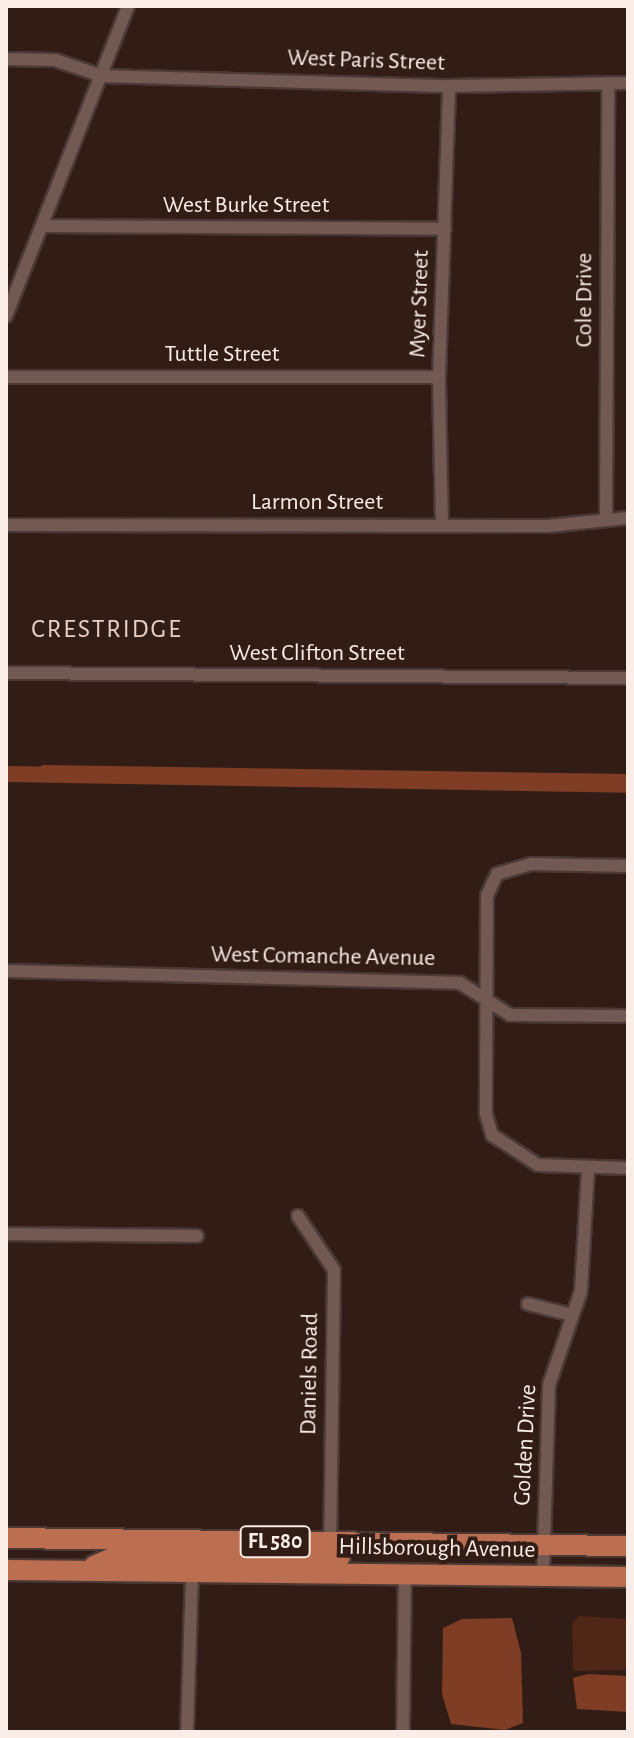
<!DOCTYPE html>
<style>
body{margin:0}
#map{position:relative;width:634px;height:1738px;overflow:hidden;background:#311d16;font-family:"Alegreya Sans",sans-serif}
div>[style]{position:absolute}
.green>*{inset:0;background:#502616}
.water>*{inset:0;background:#7e3d24;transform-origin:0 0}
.stream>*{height:4px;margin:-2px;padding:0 2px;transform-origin:2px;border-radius:2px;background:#7e3d24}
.roads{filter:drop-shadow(2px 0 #4a3935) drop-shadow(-2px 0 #4a3935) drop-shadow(0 2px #4a3935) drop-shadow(0 -2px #4a3935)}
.minor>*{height:12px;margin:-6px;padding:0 6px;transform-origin:6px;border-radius:6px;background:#725a52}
.primary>*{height:20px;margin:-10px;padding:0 10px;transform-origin:10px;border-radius:10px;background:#bc6e50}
span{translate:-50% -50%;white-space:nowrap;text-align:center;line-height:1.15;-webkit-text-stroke:8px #311d16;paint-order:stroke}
.shield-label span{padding:2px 6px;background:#311d16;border:2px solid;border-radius:6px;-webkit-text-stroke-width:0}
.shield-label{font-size:22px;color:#faece7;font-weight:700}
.street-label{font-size:24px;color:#faece7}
.neighbourhood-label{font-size:26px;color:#eacfc5;letter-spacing:2px}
.frame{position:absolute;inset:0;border:8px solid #faece7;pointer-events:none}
</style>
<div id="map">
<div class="green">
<i style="clip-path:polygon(579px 1616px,628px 1619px,628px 1670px,573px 1671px,572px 1624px)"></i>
</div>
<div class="water">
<i style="left:6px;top:766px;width:622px;height:16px;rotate:1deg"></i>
<i style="clip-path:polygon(512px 1618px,521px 1653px,523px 1723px,505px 1730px,451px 1724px,442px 1694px,443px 1628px,462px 1619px)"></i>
<i style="clip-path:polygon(588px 1674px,628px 1676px,628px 1712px,577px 1709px,573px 1678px)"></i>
</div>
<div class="stream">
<i style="left:43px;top:767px;width:585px;rotate:0.88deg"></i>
</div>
<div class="roads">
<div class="minor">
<i style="left:6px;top:59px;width:49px;rotate:1.2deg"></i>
<i style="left:55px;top:60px;width:50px;rotate:18.8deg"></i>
<i style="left:102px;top:76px;width:347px;rotate:1.7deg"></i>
<i style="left:449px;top:86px;width:179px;rotate:-1deg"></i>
<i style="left:46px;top:226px;width:399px;rotate:0.4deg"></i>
<i style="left:6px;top:316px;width:333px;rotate:-68.5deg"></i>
<i style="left:6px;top:377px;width:433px"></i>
<i style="left:606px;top:518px;width:435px;rotate:-89.7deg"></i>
<i style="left:6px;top:525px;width:542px;rotate:0.11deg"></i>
<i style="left:548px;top:526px;width:80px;rotate:-5.7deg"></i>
<i style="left:442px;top:525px;width:148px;rotate:-91.2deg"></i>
<i style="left:439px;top:377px;width:291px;rotate:-88deg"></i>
<i style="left:6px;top:673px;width:622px;rotate:0.46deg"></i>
<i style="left:628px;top:866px;width:97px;rotate:-178.8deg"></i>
<i style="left:531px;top:864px;width:35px;rotate:164deg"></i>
<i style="left:497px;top:874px;width:23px;rotate:115deg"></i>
<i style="left:487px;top:895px;width:219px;rotate:90.3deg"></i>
<i style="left:486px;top:1114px;width:22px;rotate:74deg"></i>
<i style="left:492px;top:1135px;width:55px;rotate:33.1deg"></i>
<i style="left:538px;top:1165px;width:90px;rotate:1.9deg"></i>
<i style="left:6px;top:971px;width:454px;rotate:1.5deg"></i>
<i style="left:460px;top:983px;width:59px;rotate:32.6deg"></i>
<i style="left:510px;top:1015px;width:118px;rotate:0.5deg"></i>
<i style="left:298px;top:1216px;width:65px;rotate:56.3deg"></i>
<i style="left:334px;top:1270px;width:273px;rotate:90.8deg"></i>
<i style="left:6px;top:1234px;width:191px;rotate:0.6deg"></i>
<i style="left:528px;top:1304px;width:45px;rotate:14deg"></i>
<i style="left:543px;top:1576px;width:191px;rotate:-88.2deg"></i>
<i style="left:549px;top:1385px;width:99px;rotate:-71.2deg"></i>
<i style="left:581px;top:1291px;width:123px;rotate:-86.7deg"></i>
<i style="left:187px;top:1732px;width:158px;rotate:-88.2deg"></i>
<i style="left:403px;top:1732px;width:158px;rotate:-89.3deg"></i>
</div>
<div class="primary">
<i style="left:6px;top:1538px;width:622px;rotate:0.74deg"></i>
<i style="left:94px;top:1566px;width:17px;rotate:-24deg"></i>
<i style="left:110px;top:1559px;width:84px;rotate:-0.7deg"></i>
<i style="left:194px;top:1558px;width:26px;rotate:-29deg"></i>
<i style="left:6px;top:1570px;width:622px;rotate:0.64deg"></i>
<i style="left:196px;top:1572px;width:31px;rotate:-29deg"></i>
<i style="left:223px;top:1557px;width:117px"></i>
</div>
</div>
<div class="shield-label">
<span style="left:275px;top:1542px">FL 580</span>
</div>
<div class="street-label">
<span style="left:366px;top:61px;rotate:2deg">West Paris Street</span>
<span style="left:246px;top:206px">West Burke Street</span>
<span style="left:585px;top:300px;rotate:-90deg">Cole Drive</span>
<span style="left:420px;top:304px;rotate:-88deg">Myer Street</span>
<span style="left:222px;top:355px">Tuttle Street</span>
<span style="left:317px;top:503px">Larmon Street</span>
<span style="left:317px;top:654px">West Clifton Street</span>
<span style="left:323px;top:957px;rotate:1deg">West Comanche Avenue</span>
<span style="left:310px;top:1374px;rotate:-89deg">Daniels Road</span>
<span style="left:526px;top:1445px;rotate:-87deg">Golden Drive</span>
<span style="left:437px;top:1549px;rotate:1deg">Hillsborough Avenue</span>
</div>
<div class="neighbourhood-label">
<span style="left:107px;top:630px">CRESTRIDGE</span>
</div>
<div class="frame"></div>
</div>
